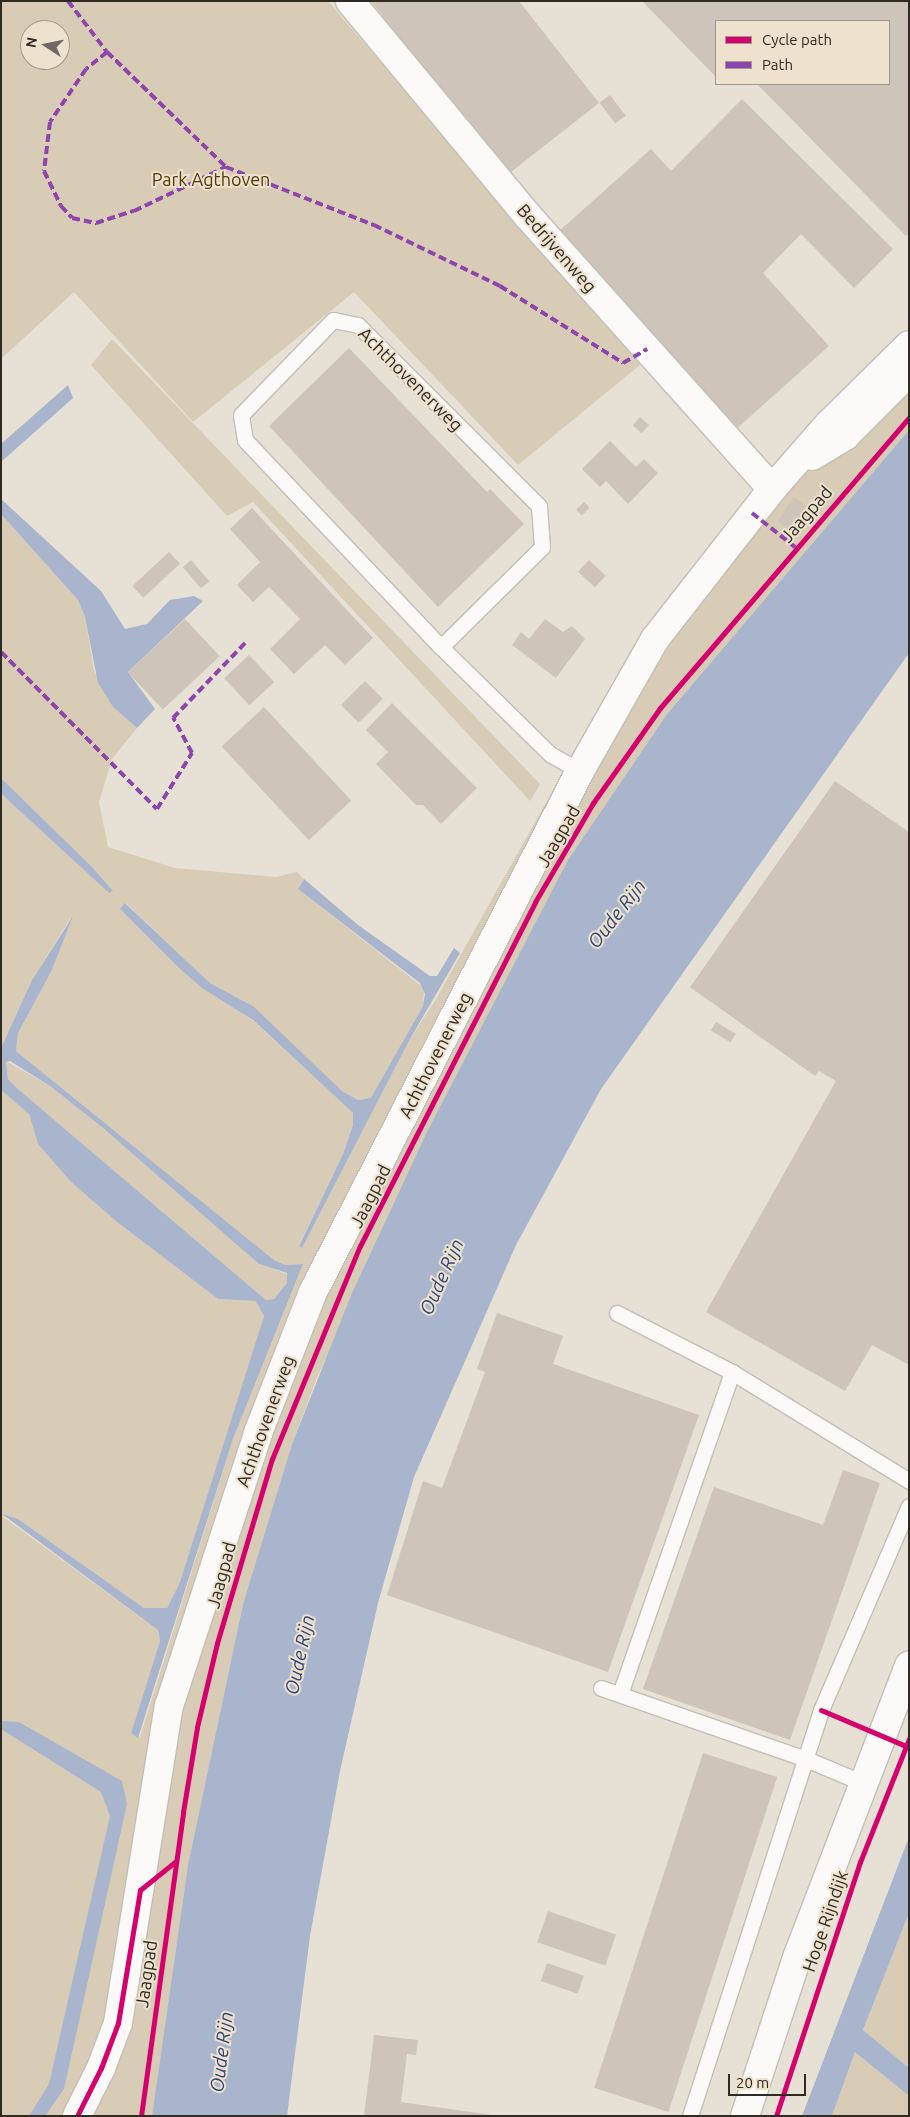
<!DOCTYPE html>
<style>
body{margin:0}
#map{position:relative;width:910px;height:2117px;overflow:hidden;background:#e6e0d5;font-family:Ubuntu,sans-serif}
div>[style]{position:absolute}
.green>*{inset:0;background:#d9ccb7}
.water>*{inset:0;background:#a9b5cd}
.building>*{inset:0;background:#cfc4ba;transform-origin:0 0}
.roads{filter:drop-shadow(1px 0 #c3beb6) drop-shadow(-1px 0 #c3beb6) drop-shadow(0 1px #c3beb6) drop-shadow(0 -1px #c3beb6)}
.service>*{height:15px;margin:-7.5px;padding:0 7.5px;transform-origin:7.5px;border-radius:7.5px;background:#fbfaf9}
.minor>*{height:28px;margin:-14px;padding:0 14px;transform-origin:14px;border-radius:14px;background:#fbfaf9}
.tertiary>*{height:28px;margin:-14px;padding:0 14px;transform-origin:14px;border-radius:14px;background:#fbfaf9}
.quiet>*{height:4px;margin-top:-2px;transform-origin:0;background:repeating-linear-gradient(90deg,#8e44ad 0 8px,transparent 0 12px)}
.cycleway>*{height:5px;margin:-2.5px;padding:0 2.5px;transform-origin:2.5px;border-radius:2.5px;background:#d6006c}
span{translate:-50% -50%;white-space:nowrap;text-align:center;line-height:1.15;-webkit-text-stroke:4px #eee1cd;paint-order:stroke}
.park-label{font-size:18px;color:#523803}
.street-label{font-size:18px;color:#2f2a22}
.water-label{font-size:19px;color:#2e4578;font-style:italic}
.frame{position:absolute;inset:0;border:2px solid #2f2a22;pointer-events:none}
.legend{position:absolute;left:715px;top:20px;width:175px;height:65px;box-sizing:border-box;background:#eee1cd;border:1px solid #a29889;margin:0;padding:6px 9px;list-style:none;font-size:15px;color:#2f2a22}
.legend li{display:flex;align-items:center;gap:10px;height:25px}
.legend b{width:25px;border:1px solid #a29889}
.north{position:absolute;left:20px;top:20px;width:50px;height:50px;box-sizing:border-box;background:#eee1cd;border:1px solid #a29889;border-radius:50%;rotate:281deg;font-size:14px;font-weight:700;line-height:20px;text-align:center;color:#2f2a22}
.north::after{content:'';display:block;margin:auto;width:18px;height:22px;background:#6f6a61;clip-path:polygon(50% 0,100% 100%,50% 72%,0 100%)}
.scale{position:absolute;left:728px;top:2074px;width:78px;height:22px;box-sizing:border-box;border:2px solid #2f2a22;border-top:0;padding-left:6px;font-size:15px;line-height:18px;white-space:nowrap;color:#2f2a22;-webkit-text-stroke:4px #eee1cd;paint-order:stroke}
</style>
<div id="map">
<div class="green">
<i style="clip-path:polygon(evenodd,1px 1px,328px 1px,640px 365px,518px 465px,354px 292px,193px 422px,74px 292px,1px 359px,1px 1px,30px 30px,60px 30px,60px 60px,30px 60px,30px 30px)"></i>
<i style="clip-path:polygon(909px 332px,909px 430px,667px 714px,568px 860px,318px 1375px,292px 1444px,243px 1604px,188px 1865px,152px 2116px,1px 2116px,1px 1090px,29px 1114px,38px 1144px,70px 1181px,117px 1222px,218px 1299px,256px 1301px,262px 1308px,264px 1320px,180px 1582px,167px 1608px,144px 1608px,18px 1519px,2px 1516px,158px 1630px,160px 1641px,131px 1733px,140px 1737px,233px 1439px,303px 1264px,285px 1265px,274px 1260px,16px 1051px,18px 1033px,51px 972px,71px 917px,32px 980px,1px 1048px,1px 793px,109px 893px,91px 866px,1px 778px,1px 514px,78px 600px,85px 617px,94px 671px,113px 707px,137px 728px,112px 759px,99px 802px,108px 847px,175px 868px,276px 877px,297px 872px,304px 879px,298px 889px,424px 988px,423px 1006px,377px 1091px,371px 1098px,358px 1100px,342px 1091px,248px 1003px,210px 983px,126px 903px,120px 909px,179px 968px,252px 1020px,353px 1113px,353px 1125px,343px 1154px,299px 1245px,302px 1248px,410px 1039px,436px 999px,553px 790px,649px 629px,807px 427px)"></i>
<i style="clip-path:polygon(112px 339px,540px 784px,530px 801px,253px 502px,227px 516px,91px 365px)"></i>
<i style="clip-path:polygon(6px 1061px,50px 1086px,103px 1128px,259px 1264px,287px 1274px,287px 1283px,274px 1299px,266px 1300px,18px 1089px,8px 1079px)"></i>
<i style="clip-path:polygon(909px 1913px,909px 2068px,863px 2030px)"></i>
<i style="clip-path:polygon(855px 2052px,909px 2096px,909px 2116px,832px 2116px)"></i>
</div>
<div class="water">
<i style="clip-path:polygon(68px 385px,73px 398px,1px 462px,1px 444px)"></i>
<i style="clip-path:polygon(909px 430px,909px 653px,601px 1089px,516px 1245px,414px 1477px,378px 1603px,340px 1771px,310px 1936px,287px 2116px,152px 2116px,188px 1865px,243px 1604px,292px 1444px,352px 1293px,427px 1132px,568px 860px,667px 714px)"></i>
<i style="clip-path:polygon(1px 499px,101px 591px,125px 629px,147px 624px,170px 600px,194px 596px,203px 601px,128px 672px,155px 709px,137px 728px,113px 707px,98px 683px,85px 617px,78px 600px,1px 514px)"></i>
<i style="clip-path:polygon(1px 778px,91px 866px,113px 891px,109px 893px,9px 801px,1px 793px)"></i>
<i style="clip-path:polygon(304px 879px,358px 925px,430px 976px,437px 976px,454px 948px,460px 953px,410px 1039px,302px 1248px,299px 1246px,343px 1154px,353px 1125px,353px 1113px,253px 1020px,202px 988px,179px 968px,120px 909px,125px 903px,210px 983px,253px 1006px,342px 1091px,358px 1100px,371px 1098px,423px 1006px,425px 994px,420px 983px,298px 889px)"></i>
<i style="clip-path:polygon(evenodd,73px 916px,51px 972px,18px 1033px,16px 1051px,274px 1260px,285px 1265px,303px 1264px,233px 1439px,138px 1738px,131px 1733px,160px 1641px,158px 1630px,2px 1514px,18px 1519px,144px 1608px,167px 1608px,180px 1582px,264px 1316px,256px 1301px,218px 1299px,117px 1222px,70px 1181px,38px 1144px,29px 1114px,1px 1090px,1px 1048px,32px 980px,73px 916px,10px 1061px,50px 1086px,103px 1128px,259px 1264px,287px 1273px,287px 1283px,274px 1299px,266px 1300px,18px 1089px,8px 1079px,6px 1062px,10px 1061px)"></i>
<i style="clip-path:polygon(1px 1721px,19px 1722px,122px 1781px,127px 1804px,64px 2089px,45px 2116px,29px 2116px,49px 2084px,110px 1816px,101px 1792px,1px 1729px)"></i>
<i style="clip-path:polygon(909px 1837px,909px 1913px,863px 2030px,909px 2068px,909px 2096px,855px 2052px,832px 2116px,802px 2116px)"></i>
</div>
<div class="building">
<i style="clip-path:polygon(371px 1px,519px 1px,599px 103px,507px 175px)"></i>
<i style="clip-path:polygon(642px 1px,909px 1px,909px 233px,906px 236px,757px 84px,889px 84px,889px 21px,716px 21px,716px 77px)"></i>
<i style="left:610px;top:95px;width:26px;height:13px;rotate:53deg"></i>
<i style="clip-path:polygon(742px 99px,893px 249px,854px 288px,801px 234px,763px 273px,829px 346px,734px 431px,557px 233px,651px 149px,671px 171px)"></i>
<i style="clip-path:polygon(349px 348px,487px 492px,490px 489px,524px 524px,438px 607px,269px 426px)"></i>
<i style="left:640px;top:417px;width:12px;height:11px;rotate:42deg"></i>
<i style="clip-path:polygon(610px 441px,636px 467px,644px 459px,658px 473px,628px 504px,606px 481px,600px 487px,582px 469px)"></i>
<i style="left:794px;top:497px;width:16px;height:29px;rotate:35deg"></i>
<i style="left:584px;top:502px;width:8px;height:11px;rotate:45deg"></i>
<i style="clip-path:polygon(252px 508px,373px 638px,345px 665px,325px 645px,294px 674px,270px 649px,300px 619px,269px 587px,253px 602px,237px 585px,260px 562px,230px 529px)"></i>
<i style="left:169px;top:552px;width:16px;height:50px;rotate:47deg"></i>
<i style="left:191px;top:560px;width:28px;height:11px;rotate:49deg"></i>
<i style="left:589px;top:560px;width:23px;height:16px;rotate:43deg"></i>
<i style="left:185px;top:619px;width:51px;height:78px;rotate:47deg"></i>
<i style="clip-path:polygon(545px 619px,563px 632px,572px 626px,585px 639px,556px 678px,512px 645px,521px 632px,529px 639px)"></i>
<i style="left:249px;top:655px;width:37px;height:34px;rotate:47deg"></i>
<i style="left:365px;top:681px;width:25px;height:34px;rotate:45deg"></i>
<i style="clip-path:polygon(392px 703px,477px 788px,441px 824px,423px 805px,416px 805px,376px 764px,388px 752px,366px 730px)"></i>
<i style="left:264px;top:707px;width:128px;height:58px;rotate:47deg"></i>
<i style="clip-path:polygon(835px 781px,909px 832px,909px 1365px,872px 1345px,845px 1391px,706px 1312px,836px 1081px,819px 1071px,815px 1076px,690px 987px)"></i>
<i style="left:716px;top:1022px;width:23px;height:10px;rotate:31deg"></i>
<i style="clip-path:polygon(497px 1313px,563px 1336px,553px 1364px,699px 1415px,608px 1672px,387px 1595px,423px 1481px,442px 1488px,485px 1372px,477px 1369px)"></i>
<i style="clip-path:polygon(843px 1470px,880px 1483px,790px 1740px,643px 1689px,714px 1487px,823px 1525px)"></i>
<i style="left:703px;top:1753px;width:78px;height:352px;rotate:18deg"></i>
<i style="left:548px;top:1911px;width:72px;height:33px;rotate:19deg"></i>
<i style="left:547px;top:1963px;width:39px;height:19px;rotate:19deg"></i>
<i style="clip-path:polygon(374px 2035px,418px 2040px,416px 2055px,407px 2054px,401px 2102px,499px 2116px,364px 2116px)"></i>
</div>
<div class="roads">
<div class="service">
<i style="left:441px;top:647px;width:142px;rotate:-44.7deg"></i>
<i style="left:542px;top:547px;width:41px;rotate:-94.2deg"></i>
<i style="left:539px;top:506px;width:256px;rotate:-135deg"></i>
<i style="left:358px;top:325px;width:25px;rotate:-169deg"></i>
<i style="left:333px;top:320px;width:132px;rotate:134.1deg"></i>
<i style="left:241px;top:415px;width:25px;rotate:81deg"></i>
<i style="left:245px;top:440px;width:285px;rotate:46.6deg"></i>
<i style="left:441px;top:647px;width:153px;rotate:44.5deg"></i>
<i style="left:550px;top:754px;width:34px;rotate:30deg"></i>
<i style="left:617px;top:1313px;width:129px;rotate:27.2deg"></i>
<i style="left:601px;top:1688px;width:217px;rotate:19.1deg"></i>
<i style="left:806px;top:1759px;width:62px;rotate:22.8deg"></i>
<i style="left:620px;top:1694px;width:341px;rotate:-70.8deg"></i>
<i style="left:732px;top:1372px;width:208px;rotate:31.6deg"></i>
<i style="left:690px;top:2116px;width:427px;rotate:-72.1deg"></i>
<i style="left:821px;top:1710px;width:222px;rotate:-66.7deg"></i>
</div>
<div class="minor">
<i style="left:350px;top:1px;width:279px;rotate:50.4deg"></i>
<i style="left:528px;top:216px;width:366px;rotate:48.2deg"></i>
</div>
<div class="tertiary">
<i style="left:812px;top:456px;width:39px;rotate:-31deg"></i>
<i style="left:845px;top:436px;width:91px;rotate:-45deg"></i>
<i style="left:77px;top:2116px;width:54px;rotate:-63.4deg"></i>
<i style="left:101px;top:2068px;width:48px;rotate:-69.3deg"></i>
<i style="left:118px;top:2023px;width:321px;rotate:-80.9deg"></i>
<i style="left:169px;top:1706px;width:287px;rotate:-71.9deg"></i>
<i style="left:258px;top:1433px;width:151px;rotate:-68.7deg"></i>
<i style="left:313px;top:1292px;width:585px;rotate:-62.87deg"></i>
<i style="left:580px;top:771px;width:152px;rotate:-60.4deg"></i>
<i style="left:655px;top:639px;width:190px;rotate:-52deg"></i>
<i style="left:772px;top:489px;width:86px;rotate:-48.8deg"></i>
<i style="left:829px;top:424px;width:112px;rotate:-44.6deg"></i>
<i style="left:745px;top:2116px;width:169px;rotate:-71.8deg"></i>
<i style="left:798px;top:1955px;width:310px;rotate:-69deg"></i>
</div>
</div>
<div class="quiet">
<i style="left:68px;top:1px;width:64px;rotate:52.6deg"></i>
<i style="left:107px;top:52px;width:165px;rotate:44deg"></i>
<i style="left:226px;top:167px;width:159px;rotate:21.4deg"></i>
<i style="left:374px;top:225px;width:140px;rotate:25.8deg"></i>
<i style="left:500px;top:286px;width:145px;rotate:32deg"></i>
<i style="left:623px;top:363px;width:28px;rotate:-30deg"></i>
<i style="left:107px;top:52px;width:27px;rotate:141deg"></i>
<i style="left:86px;top:69px;width:64px;rotate:124.2deg"></i>
<i style="left:50px;top:122px;width:49px;rotate:97deg"></i>
<i style="left:44px;top:171px;width:39px;rotate:64deg"></i>
<i style="left:61px;top:206px;width:16px;rotate:47deg"></i>
<i style="left:72px;top:218px;width:25px;rotate:12deg"></i>
<i style="left:96px;top:223px;width:40px;rotate:-18deg"></i>
<i style="left:134px;top:211px;width:102px;rotate:-25.6deg"></i>
<i style="left:752px;top:513px;width:55px;rotate:38.3deg"></i>
<i style="left:1px;top:652px;width:221px;rotate:45.2deg"></i>
<i style="left:157px;top:809px;width:66px;rotate:-58deg"></i>
<i style="left:192px;top:753px;width:40px;rotate:-118deg"></i>
<i style="left:173px;top:718px;width:108px;rotate:-46.1deg"></i>
</div>
<div class="cycleway">
<i style="left:821px;top:1710px;width:92px;rotate:23deg"></i>
<i style="left:77px;top:2116px;width:54px;rotate:-63.4deg"></i>
<i style="left:101px;top:2068px;width:48px;rotate:-69.3deg"></i>
<i style="left:118px;top:2023px;width:135px;rotate:-80.6deg"></i>
<i style="left:140px;top:1890px;width:46px;rotate:-38.9deg"></i>
<i style="left:141px;top:2116px;width:307px;rotate:-82.1deg"></i>
<i style="left:183px;top:1812px;width:86px;rotate:-80.6deg"></i>
<i style="left:197px;top:1727px;width:86px;rotate:-76.6deg"></i>
<i style="left:217px;top:1643px;width:192px;rotate:-73.4deg"></i>
<i style="left:272px;top:1459px;width:230px;rotate:-67.6deg"></i>
<i style="left:360px;top:1246px;width:386px;rotate:-63deg"></i>
<i style="left:535px;top:902px;width:115px;rotate:-59.6deg"></i>
<i style="left:593px;top:803px;width:116px;rotate:-54.8deg"></i>
<i style="left:660px;top:708px;width:383px;rotate:-49.4deg"></i>
<i style="left:776px;top:2116px;width:268px;rotate:-71.7deg"></i>
<i style="left:860px;top:1862px;width:132px;rotate:-68.3deg"></i>
</div>
<div class="park-label">
<span style="left:211px;top:179px">Park Agthoven</span>
</div>
<div class="street-label">
<span style="left:557px;top:248px;rotate:49deg">Bedrijvenweg</span>
<span style="left:411px;top:379px;rotate:45deg">Achthovenerweg</span>
<span style="left:806px;top:514px;rotate:-49deg">Jaagpad</span>
<span style="left:558px;top:836px;rotate:-60deg">Jaagpad</span>
<span style="left:435px;top:1055px;rotate:-63deg">Achthovenerweg</span>
<span style="left:370px;top:1196px;rotate:-63deg">Jaagpad</span>
<span style="left:265px;top:1421px;rotate:-70deg">Achthovenerweg</span>
<span style="left:221px;top:1575px;rotate:-75deg">Jaagpad</span>
<span style="left:825px;top:1921px;rotate:-71deg">Hoge Rijndijk</span>
<span style="left:146px;top:1974px;rotate:-82deg">Jaagpad</span>
</div>
<div class="water-label">
<span style="left:617px;top:914px;rotate:-52deg">Oude Rijn</span>
<span style="left:442px;top:1277px;rotate:-66deg">Oude Rijn</span>
<span style="left:300px;top:1655px;rotate:-78deg">Oude Rijn</span>
<span style="left:222px;top:2052px;rotate:-83deg">Oude Rijn</span>
</div>
<div class="frame"></div>
<ul class="legend">
<li><b style="height:6px;background:#d6006c"></b>Cycle path</li>
<li><b style="height:6px;background:#8e44ad"></b>Path</li>
</ul>
<div class="north">N</div>
<div class="scale">20 m</div>
</div>
